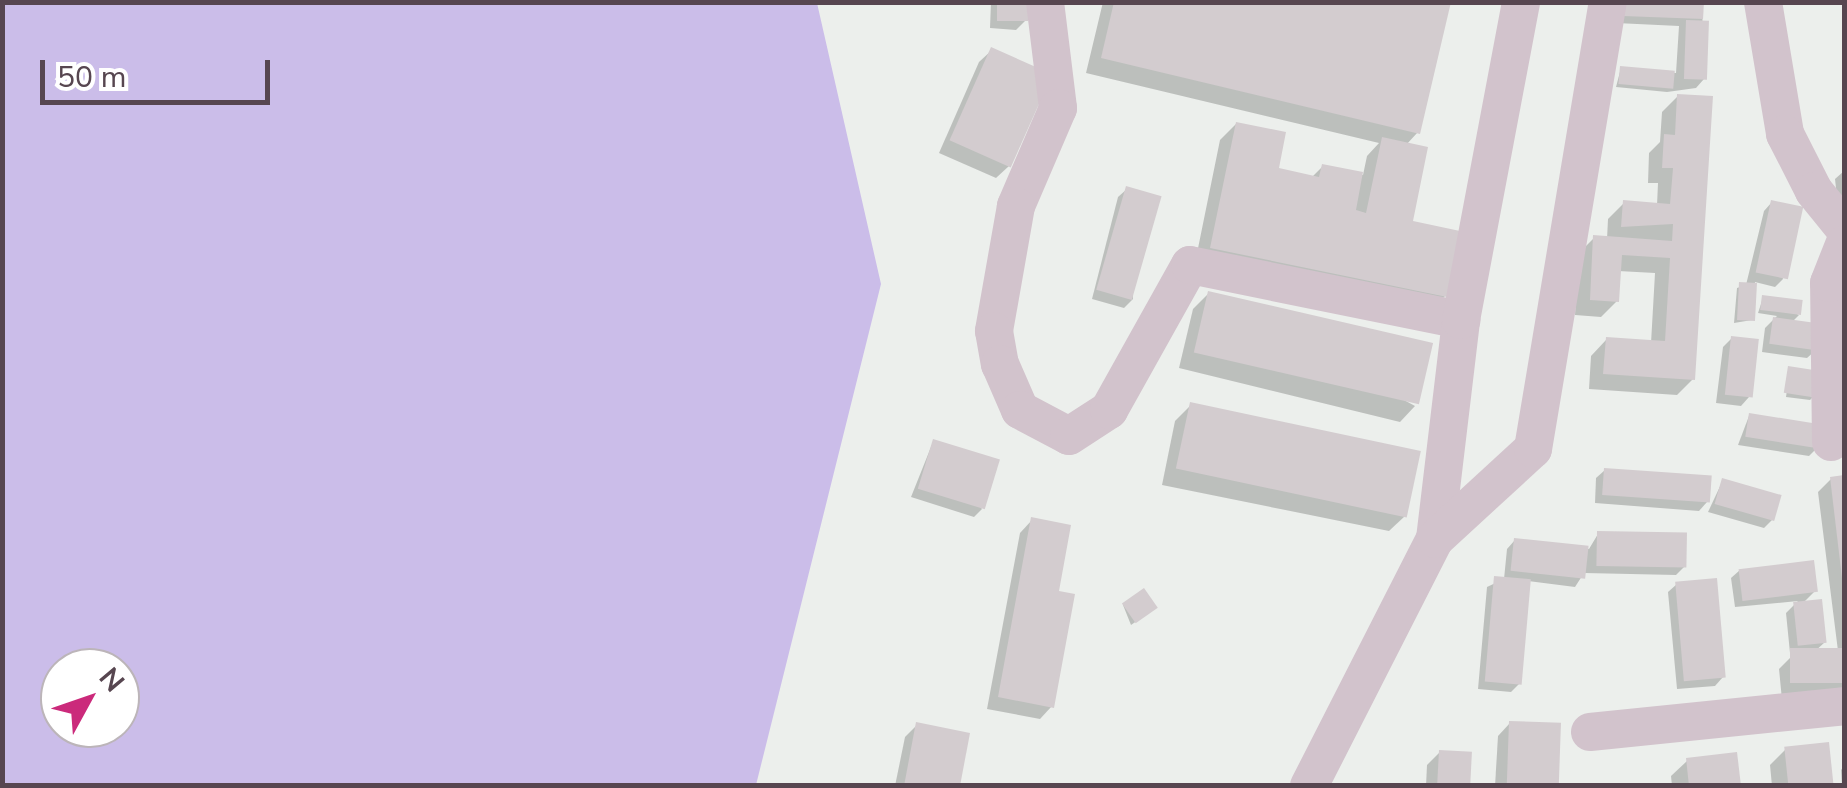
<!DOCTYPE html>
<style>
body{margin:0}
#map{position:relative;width:1847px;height:788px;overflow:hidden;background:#ecefec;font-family:"Nunito Sans",sans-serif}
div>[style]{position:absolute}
.green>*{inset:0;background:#cbbde9}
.shadow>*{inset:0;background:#0003}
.building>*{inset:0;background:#d3cccf;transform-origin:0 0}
.minor>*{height:38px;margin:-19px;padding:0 19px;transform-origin:19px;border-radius:19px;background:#d2c3cc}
span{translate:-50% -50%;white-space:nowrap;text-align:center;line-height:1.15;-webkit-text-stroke:8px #fff;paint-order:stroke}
.frame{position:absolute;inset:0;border:5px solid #574650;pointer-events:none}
.north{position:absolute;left:40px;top:648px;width:100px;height:100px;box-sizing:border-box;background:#fff;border:2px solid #bcb5b9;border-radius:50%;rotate:50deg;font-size:28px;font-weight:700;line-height:40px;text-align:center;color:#574650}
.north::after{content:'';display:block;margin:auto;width:35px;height:45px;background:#cb2a7b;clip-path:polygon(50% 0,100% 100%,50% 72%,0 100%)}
.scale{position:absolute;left:40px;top:60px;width:230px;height:45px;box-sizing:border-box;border:5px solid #574650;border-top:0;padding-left:12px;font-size:30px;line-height:35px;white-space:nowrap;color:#574650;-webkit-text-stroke:8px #fff;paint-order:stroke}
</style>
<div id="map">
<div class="green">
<i style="clip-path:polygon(evenodd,2px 3px,817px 3px,881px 284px,756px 785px,3px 785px,2px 3px,60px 668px,120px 668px,120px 728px,60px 728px,60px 668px)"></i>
</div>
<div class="shadow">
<i style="clip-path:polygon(991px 2px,1025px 2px,1025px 21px,1016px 30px,990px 28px)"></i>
<i style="clip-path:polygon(1103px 2px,1448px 2px,1418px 132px,1406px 145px,1410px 223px,1445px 296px,1429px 312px,1195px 263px,1220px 140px,1236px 124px,1276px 170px,1311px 178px,1322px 167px,1363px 175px,1367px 156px,1379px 143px,1086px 73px)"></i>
<i style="clip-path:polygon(1617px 2px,1702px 2px,1704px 79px,1696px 88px,1667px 92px,1616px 87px,1621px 68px,1676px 73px,1679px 26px,1616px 23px)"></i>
<i style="clip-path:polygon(992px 50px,1009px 166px,996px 178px,939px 153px,979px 62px)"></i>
<i style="clip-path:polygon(1678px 96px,1693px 379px,1677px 395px,1589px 389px,1591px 356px,1606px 340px,1651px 343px,1655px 273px,1618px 271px,1617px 301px,1601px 317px,1575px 315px,1578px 254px,1594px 238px,1607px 239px,1608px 219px,1624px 203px,1657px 205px,1658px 183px,1648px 183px,1649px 153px,1660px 142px,1662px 112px)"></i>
<i style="clip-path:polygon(1844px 171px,1844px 205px,1838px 206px,1835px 179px)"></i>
<i style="clip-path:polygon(1127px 189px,1133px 299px,1124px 308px,1092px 299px,1118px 197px)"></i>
<i style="clip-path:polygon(1772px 202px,1783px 279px,1775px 287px,1755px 282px,1752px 320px,1734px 323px,1737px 288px,1746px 285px,1764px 211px)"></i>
<i style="clip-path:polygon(1209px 293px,1415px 406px,1400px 422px,1179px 368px,1193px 309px)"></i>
<i style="clip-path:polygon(1763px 298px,1799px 315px,1792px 322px,1816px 350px,1807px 358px,1762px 352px,1765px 328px,1777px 316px,1758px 313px)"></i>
<i style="clip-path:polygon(1732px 338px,1749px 397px,1741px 406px,1716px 403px,1723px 347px)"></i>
<i style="clip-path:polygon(1790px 369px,1813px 397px,1810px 400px,1786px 397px)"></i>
<i style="clip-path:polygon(1191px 405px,1405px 516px,1389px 531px,1162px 485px,1175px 421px)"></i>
<i style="clip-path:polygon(1749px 416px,1817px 448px,1809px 456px,1738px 445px)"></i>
<i style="clip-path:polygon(933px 442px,982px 509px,974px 517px,911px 497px)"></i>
<i style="clip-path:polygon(1605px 470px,1707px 502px,1699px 511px,1595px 503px,1596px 478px)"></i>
<i style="clip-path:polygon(1844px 478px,1844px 693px,1782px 700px,1779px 669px,1796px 652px,1790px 653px,1786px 613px,1798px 601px,1735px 607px,1731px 578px,1740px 570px,1815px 591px,1803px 603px,1825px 642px,1812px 654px,1838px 651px,1818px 492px,1831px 479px)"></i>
<i style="clip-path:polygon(1723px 480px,1772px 520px,1764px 528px,1708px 512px)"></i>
<i style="clip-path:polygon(1032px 520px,1056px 593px,1052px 706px,1040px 719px,987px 709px,1020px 533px)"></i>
<i style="clip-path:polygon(1598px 534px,1684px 567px,1676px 575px,1584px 573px,1575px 587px,1528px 581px,1519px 684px,1511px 692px,1478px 689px,1487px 587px,1504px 579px,1507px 549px,1515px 540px,1589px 549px)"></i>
<i style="clip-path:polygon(1677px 584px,1723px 677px,1715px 686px,1677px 689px,1668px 592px)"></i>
<i style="clip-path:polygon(1123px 605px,1151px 611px,1131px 625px)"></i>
<i style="clip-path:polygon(1510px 723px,1555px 786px,1495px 786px,1498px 736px)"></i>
<i style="clip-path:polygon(917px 725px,958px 786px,895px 786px,905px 737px)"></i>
<i style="clip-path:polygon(1786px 749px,1831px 786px,1772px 786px,1770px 765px)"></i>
<i style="clip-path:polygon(1440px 752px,1468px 786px,1426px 786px,1427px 765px)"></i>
<i style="clip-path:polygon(1687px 761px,1739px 786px,1672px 786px,1671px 776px)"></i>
<i style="clip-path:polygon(1844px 766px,1844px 786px,1842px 786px,1841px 770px)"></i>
</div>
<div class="building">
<i style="left:997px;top:2px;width:31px;height:19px"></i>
<i style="clip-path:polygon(1114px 2px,1451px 2px,1420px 134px,1101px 58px)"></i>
<i style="clip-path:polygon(1624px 2px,1704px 2px,1703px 19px,1623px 16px)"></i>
<i style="left:1686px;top:20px;width:23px;height:59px;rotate:2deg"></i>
<i style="left:991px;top:47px;width:67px;height:102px;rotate:24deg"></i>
<i style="left:1620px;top:66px;width:55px;height:18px;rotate:5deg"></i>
<i style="clip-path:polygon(1677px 94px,1713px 96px,1695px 380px,1603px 374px,1606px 337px,1665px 341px,1670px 258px,1622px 255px,1619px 302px,1590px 300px,1593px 235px,1672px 241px,1673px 224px,1621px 227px,1623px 200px,1670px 204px,1673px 168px,1662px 168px,1664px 134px,1675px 135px)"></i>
<i style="clip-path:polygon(1236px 122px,1286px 132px,1279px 168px,1319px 177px,1322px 164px,1363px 172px,1356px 210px,1366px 213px,1382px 137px,1428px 147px,1413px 221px,1460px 231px,1447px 297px,1210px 248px)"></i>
<i style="left:1126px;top:186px;width:37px;height:108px;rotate:16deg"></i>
<i style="left:1771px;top:200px;width:33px;height:74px;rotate:12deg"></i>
<i style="left:1739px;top:282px;width:18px;height:38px;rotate:3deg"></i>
<i style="left:1208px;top:291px;width:231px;height:63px;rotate:13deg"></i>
<i style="left:1762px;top:295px;width:41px;height:15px;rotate:7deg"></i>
<i style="left:1773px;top:317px;width:49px;height:27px;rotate:8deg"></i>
<i style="left:1731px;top:336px;width:28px;height:59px;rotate:6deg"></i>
<i style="left:1788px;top:366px;width:31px;height:27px;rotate:9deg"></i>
<i style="left:1190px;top:402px;width:236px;height:68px;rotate:12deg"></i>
<i style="left:1749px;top:413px;width:75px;height:24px;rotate:9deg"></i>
<i style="left:933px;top:439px;width:70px;height:52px;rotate:17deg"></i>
<i style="left:1604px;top:468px;width:108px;height:27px;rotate:4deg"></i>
<i style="clip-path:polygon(1844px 475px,1844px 578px,1842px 578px,1830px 477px)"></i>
<i style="left:1722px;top:478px;width:62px;height:27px;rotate:16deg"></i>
<i style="clip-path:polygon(1031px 517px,1071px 525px,1059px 591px,1075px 594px,1054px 708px,998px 697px)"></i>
<i style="left:1597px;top:531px;width:90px;height:35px;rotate:1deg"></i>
<i style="left:1514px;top:538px;width:75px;height:33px;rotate:6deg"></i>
<i style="left:1814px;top:560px;width:32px;height:76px;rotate:83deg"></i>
<i style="left:1494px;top:576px;width:37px;height:106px;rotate:5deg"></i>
<i style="left:1717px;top:578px;width:100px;height:42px;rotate:85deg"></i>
<i style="left:1144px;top:588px;width:24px;height:27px;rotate:55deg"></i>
<i style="left:1822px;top:599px;width:44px;height:29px;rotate:84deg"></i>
<i style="left:1844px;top:648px;width:35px;height:54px;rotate:90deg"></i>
<i style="left:1509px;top:721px;width:52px;height:65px;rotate:2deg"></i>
<i style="clip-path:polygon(916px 722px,970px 733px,960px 786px,904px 786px)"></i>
<i style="left:1829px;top:742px;width:44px;height:45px;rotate:84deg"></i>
<i style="left:1439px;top:750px;width:33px;height:36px;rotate:3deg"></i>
<i style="clip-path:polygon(1737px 752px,1741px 786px,1689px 786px,1686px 758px)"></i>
</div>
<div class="minor">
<i style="left:1045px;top:2px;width:107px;rotate:83deg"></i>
<i style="left:1058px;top:108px;width:107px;rotate:113.2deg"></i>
<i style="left:1016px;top:206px;width:127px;rotate:100deg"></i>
<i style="left:994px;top:331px;width:34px;rotate:80deg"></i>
<i style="left:1000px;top:364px;width:50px;rotate:66.5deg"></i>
<i style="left:1020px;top:410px;width:55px;rotate:28deg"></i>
<i style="left:1069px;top:436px;width:48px;rotate:-33deg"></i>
<i style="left:1109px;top:410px;width:166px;rotate:-60.8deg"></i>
<i style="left:1190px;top:265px;width:277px;rotate:11.5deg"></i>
<i style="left:1763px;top:2px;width:134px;rotate:80.5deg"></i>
<i style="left:1785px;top:134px;width:64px;rotate:63deg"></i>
<i style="left:1814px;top:191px;width:48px;rotate:51deg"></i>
<i style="left:1831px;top:442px;width:159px;rotate:-90.7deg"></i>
<i style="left:1829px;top:283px;width:41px;rotate:-68.5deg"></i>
<i style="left:1435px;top:539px;width:221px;rotate:-83.2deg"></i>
<i style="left:1461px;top:320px;width:324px;rotate:-79.3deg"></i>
<i style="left:1590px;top:732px;width:255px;rotate:-5.8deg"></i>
<i style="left:1309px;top:786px;width:277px;rotate:-63deg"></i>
<i style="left:1435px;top:539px;width:133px;rotate:-42.6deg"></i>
<i style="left:1533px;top:449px;width:453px;rotate:-80.5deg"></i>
</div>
<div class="frame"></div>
<div class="north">N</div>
<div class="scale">50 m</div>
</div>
